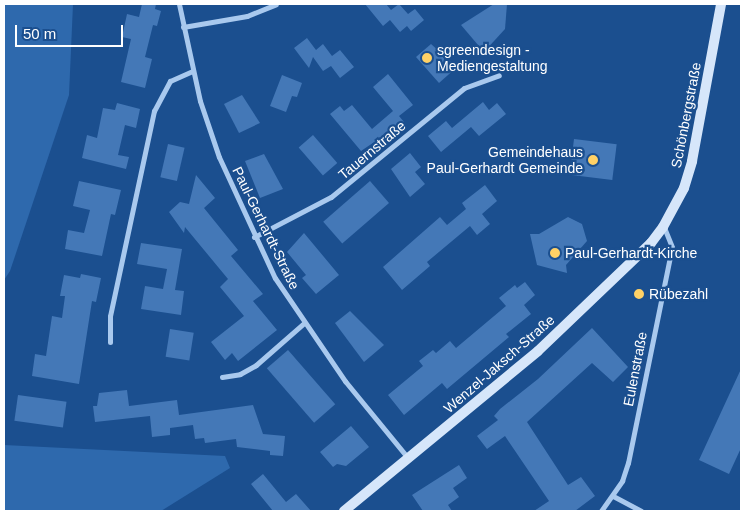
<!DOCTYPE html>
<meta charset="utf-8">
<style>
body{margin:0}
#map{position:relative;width:745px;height:515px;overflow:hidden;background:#1b4f8f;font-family:Arial,sans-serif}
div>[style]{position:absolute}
.green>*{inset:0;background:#2e69ad}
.building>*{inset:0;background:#4478b7;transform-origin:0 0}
.street>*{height:5px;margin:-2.5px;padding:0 2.5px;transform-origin:2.5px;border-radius:2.5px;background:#a9c9ee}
.secondary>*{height:10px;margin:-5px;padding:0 5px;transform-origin:5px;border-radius:5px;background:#d6e6fa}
.dots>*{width:14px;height:14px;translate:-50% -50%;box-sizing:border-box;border:2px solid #1b4f8f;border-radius:50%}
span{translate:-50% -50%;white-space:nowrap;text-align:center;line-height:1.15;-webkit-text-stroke:4.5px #1b4f8f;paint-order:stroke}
.poi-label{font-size:14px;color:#fff}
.left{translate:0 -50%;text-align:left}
.right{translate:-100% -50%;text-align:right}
.street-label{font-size:14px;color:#fff}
.frame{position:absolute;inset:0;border:5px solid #fff;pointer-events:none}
.scale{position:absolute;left:15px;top:25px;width:108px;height:22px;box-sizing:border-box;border:2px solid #fff;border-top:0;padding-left:6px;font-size:15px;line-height:18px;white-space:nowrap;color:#fff;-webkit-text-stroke:4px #1b4f8f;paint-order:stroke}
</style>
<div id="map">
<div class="green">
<i style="clip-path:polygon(4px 4px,73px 4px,69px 95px,10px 271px,4px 280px)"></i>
<i style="clip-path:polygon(4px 445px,225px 456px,230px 468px,161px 511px,4px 511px)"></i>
</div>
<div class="building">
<i style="clip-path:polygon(142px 4px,156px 4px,155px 9px,161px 11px,157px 26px,153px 25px,145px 57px,152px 59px,145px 88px,121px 82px,131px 39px,122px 37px,127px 14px,139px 17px)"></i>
<i style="clip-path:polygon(365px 4px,386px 4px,391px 10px,399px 4px,408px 14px,415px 9px,424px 20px,411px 31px,407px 26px,400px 32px,390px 20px,383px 26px)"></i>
<i style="clip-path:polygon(494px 4px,507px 4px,505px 29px,484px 52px,461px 25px)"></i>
<i style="clip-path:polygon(307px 38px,316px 50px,323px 44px,332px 56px,340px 50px,354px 67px,340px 78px,331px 66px,323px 71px,313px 57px,309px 68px,294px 48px)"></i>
<i style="clip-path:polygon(431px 44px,457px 67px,439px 83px,416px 57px)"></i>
<i style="clip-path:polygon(388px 74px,413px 105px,399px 116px,404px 122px,361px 151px,330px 114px,340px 106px,344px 111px,352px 105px,372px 129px,393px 111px,373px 87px)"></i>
<i style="clip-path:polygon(282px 75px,302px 83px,297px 97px,292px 96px,286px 112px,270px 106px)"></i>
<i style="clip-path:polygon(242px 95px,260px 123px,239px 133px,224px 104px)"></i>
<i style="clip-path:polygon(483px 102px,489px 110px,497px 103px,506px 114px,479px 136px,471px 127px,441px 152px,428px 136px,446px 121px,452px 128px)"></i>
<i style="clip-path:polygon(117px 103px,140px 109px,136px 128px,125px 125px,118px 155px,129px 157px,126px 169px,82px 158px,87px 135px,97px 138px,103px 108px,115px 110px)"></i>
<i style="left:313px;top:135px;width:37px;height:19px;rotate:49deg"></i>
<i style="left:574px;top:139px;width:43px;height:36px;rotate:7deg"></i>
<i style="left:168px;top:144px;width:17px;height:34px;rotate:13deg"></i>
<i style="clip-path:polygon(410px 153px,421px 167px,415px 172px,425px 184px,410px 197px,391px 169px)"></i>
<i style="clip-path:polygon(264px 154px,283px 189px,260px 198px,245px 161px)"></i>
<i style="clip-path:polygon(196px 175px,215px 198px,204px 208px,238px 250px,231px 256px,263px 294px,253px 301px,277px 330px,238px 361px,232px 353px,225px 360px,211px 342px,244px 316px,220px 287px,228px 279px,185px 227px,184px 233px,169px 212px,180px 202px,189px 204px)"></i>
<i style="clip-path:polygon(79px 181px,121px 190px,115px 215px,111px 214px,102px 256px,65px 249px,68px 230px,84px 233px,90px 210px,73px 206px)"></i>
<i style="left:370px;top:181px;width:29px;height:62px;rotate:49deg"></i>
<i style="clip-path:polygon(485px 185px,497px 201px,482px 214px,490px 224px,477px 235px,470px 226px,427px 262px,430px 266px,402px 290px,383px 267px,440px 217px,447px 225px,466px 209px,462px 203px)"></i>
<i style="clip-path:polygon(568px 217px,582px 224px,587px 241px,566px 265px,567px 273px,537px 265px,530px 234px,539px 234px)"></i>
<i style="clip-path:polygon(304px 233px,339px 275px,316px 294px,302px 278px,306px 275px,287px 252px)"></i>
<i style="clip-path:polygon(141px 243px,182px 249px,175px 290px,184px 291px,181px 315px,141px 309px,145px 286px,163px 289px,167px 269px,137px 264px)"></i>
<i style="clip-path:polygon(81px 274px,101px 278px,96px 302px,92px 301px,79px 384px,32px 376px,35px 354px,46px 356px,52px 316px,62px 318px,65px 296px,60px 296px,64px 275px,80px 278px)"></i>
<i style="clip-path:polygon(525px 282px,535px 295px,524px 305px,531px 314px,506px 334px,509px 337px,447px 389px,442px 383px,404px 415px,388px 395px,423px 366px,419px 361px,433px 350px,436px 353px,450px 341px,456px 348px,506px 306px,499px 298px,515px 285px,517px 288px)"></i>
<i style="clip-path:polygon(350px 311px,384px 345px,364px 362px,335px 323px)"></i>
<i style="clip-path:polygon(592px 328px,628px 367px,613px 382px,592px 363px,527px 422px,568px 485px,581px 477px,595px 496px,575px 511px,534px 511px,549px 501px,505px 436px,487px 449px,477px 436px,498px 420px,494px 416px,500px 409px,538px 379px)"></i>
<i style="left:170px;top:329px;width:24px;height:28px;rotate:9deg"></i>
<i style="left:288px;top:350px;width:72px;height:28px;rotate:49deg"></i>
<i style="clip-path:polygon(741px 369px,741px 448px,729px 474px,699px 460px)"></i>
<i style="clip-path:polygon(127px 390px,129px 406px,177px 400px,179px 415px,253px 405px,263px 434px,285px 436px,283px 456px,270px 455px,270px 451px,237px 447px,236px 439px,205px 443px,204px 438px,195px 439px,193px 425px,170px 428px,170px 435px,152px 437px,150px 416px,95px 422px,93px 406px,97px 406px,99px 393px)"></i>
<i style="left:18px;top:395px;width:49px;height:26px;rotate:8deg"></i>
<i style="clip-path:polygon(351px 426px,369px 447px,346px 466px,337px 464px,333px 467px,320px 452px)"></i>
<i style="clip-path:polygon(459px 465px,467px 478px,453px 488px,459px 497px,448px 505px,452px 511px,423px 511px,412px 495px)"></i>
<i style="clip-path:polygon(263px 474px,286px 502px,296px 494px,311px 511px,273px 511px,251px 484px)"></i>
</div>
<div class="street">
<i style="left:179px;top:4px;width:99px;rotate:77.8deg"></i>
<i style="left:200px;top:101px;width:59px;rotate:71.3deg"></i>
<i style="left:219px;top:157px;width:133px;rotate:65.2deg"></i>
<i style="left:275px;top:278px;width:125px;rotate:55.8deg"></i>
<i style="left:345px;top:381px;width:99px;rotate:50.7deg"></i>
<i style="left:183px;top:27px;width:65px;rotate:-9.8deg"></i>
<i style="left:247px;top:16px;width:31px;rotate:-22deg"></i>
<i style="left:254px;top:237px;width:87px;rotate:-27.5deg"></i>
<i style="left:331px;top:197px;width:172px;rotate:-39.3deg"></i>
<i style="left:464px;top:88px;width:37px;rotate:-20deg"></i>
<i style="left:110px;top:342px;width:26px;rotate:-90deg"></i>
<i style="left:110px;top:316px;width:210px;rotate:-77.9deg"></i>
<i style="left:154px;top:111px;width:34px;rotate:-62deg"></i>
<i style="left:170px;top:81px;width:24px;rotate:-24deg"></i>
<i style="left:222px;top:377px;width:18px;rotate:-9deg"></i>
<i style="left:240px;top:374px;width:18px;rotate:-29deg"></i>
<i style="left:256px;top:365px;width:64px;rotate:-41.2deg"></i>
<i style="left:613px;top:496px;width:32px;rotate:28deg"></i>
<i style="left:601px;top:511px;width:37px;rotate:-55deg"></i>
<i style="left:622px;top:481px;width:19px;rotate:-72deg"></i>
<i style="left:628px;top:463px;width:220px;rotate:-78.5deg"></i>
<i style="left:672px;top:247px;width:22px;rotate:-112deg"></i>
</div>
<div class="secondary">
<i style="left:344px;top:511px;width:251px;rotate:-39.5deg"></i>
<i style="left:538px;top:351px;width:156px;rotate:-43.7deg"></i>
<i style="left:651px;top:243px;width:20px;rotate:-53deg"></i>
<i style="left:663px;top:227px;width:44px;rotate:-61.7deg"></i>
<i style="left:684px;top:188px;width:28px;rotate:-73deg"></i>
<i style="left:692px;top:161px;width:160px;rotate:-79.5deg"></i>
</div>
<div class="dots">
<i style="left:427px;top:58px;background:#ffd166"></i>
<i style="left:593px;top:160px;background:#ffd166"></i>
<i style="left:555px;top:253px;background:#ffd166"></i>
<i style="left:639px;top:294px;background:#ffd166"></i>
</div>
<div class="poi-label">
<span class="left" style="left:437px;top:58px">sgreendesign -<br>Mediengestaltung</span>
<span class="right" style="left:583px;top:160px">Gemeindehaus<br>Paul-Gerhardt Gemeinde</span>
<span class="left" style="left:565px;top:253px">Paul-Gerhardt-Kirche</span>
<span class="left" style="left:649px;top:294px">Rübezahl</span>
</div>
<div class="street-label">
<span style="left:686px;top:115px;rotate:-79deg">Schönbergstraße</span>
<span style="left:372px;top:150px;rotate:-40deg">Tauernstraße</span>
<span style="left:266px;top:228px;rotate:64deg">Paul-Gerhardt-Straße</span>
<span style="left:499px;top:364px;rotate:-41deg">Wenzel-Jaksch-Straße</span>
<span style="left:635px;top:369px;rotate:-79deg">Eulenstraße</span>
</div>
<div class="frame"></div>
<div class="scale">50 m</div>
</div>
